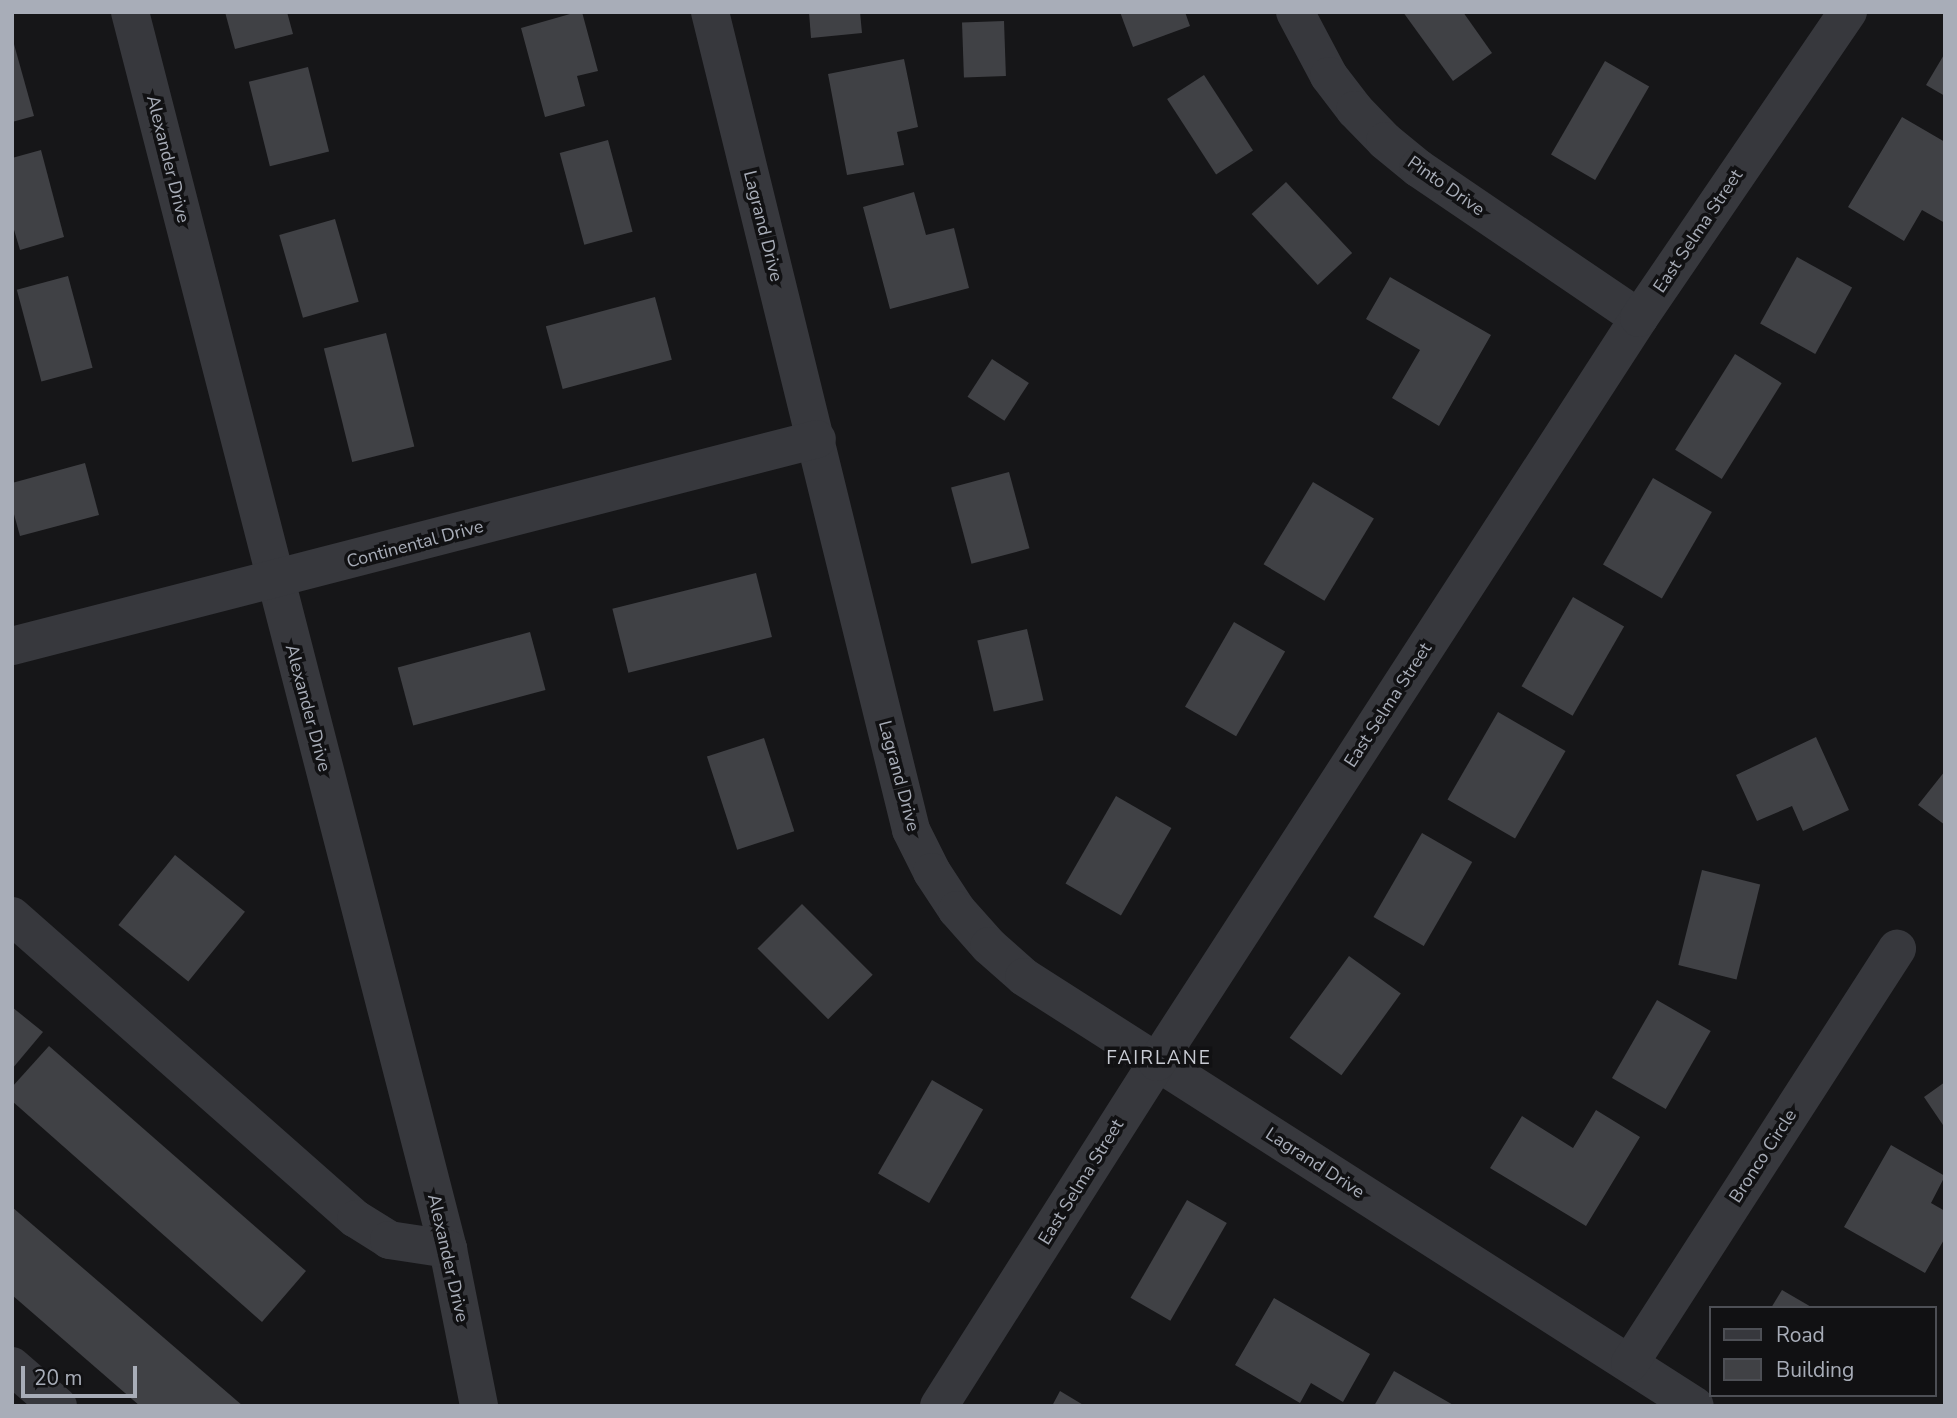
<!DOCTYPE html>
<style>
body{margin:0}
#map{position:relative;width:1957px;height:1418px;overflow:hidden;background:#161618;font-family:"Nunito Sans",sans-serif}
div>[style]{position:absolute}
.building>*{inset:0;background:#404145;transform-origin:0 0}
.minor>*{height:38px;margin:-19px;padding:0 19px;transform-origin:19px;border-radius:19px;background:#37383d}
span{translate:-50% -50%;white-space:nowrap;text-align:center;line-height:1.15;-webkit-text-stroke:7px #111113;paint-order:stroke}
.street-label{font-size:18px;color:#a8adb8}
.neighbourhood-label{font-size:19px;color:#c9ccd4;letter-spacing:2px}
.frame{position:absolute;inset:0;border:14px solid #a8adb8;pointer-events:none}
.legend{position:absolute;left:1709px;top:1306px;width:228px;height:91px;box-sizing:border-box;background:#111113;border:2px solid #4d4f55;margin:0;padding:9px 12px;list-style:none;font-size:21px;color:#a8adb8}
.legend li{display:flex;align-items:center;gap:14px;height:35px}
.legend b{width:35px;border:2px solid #4d4f55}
.scale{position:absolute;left:21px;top:1366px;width:116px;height:32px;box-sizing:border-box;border:4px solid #a8adb8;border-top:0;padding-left:9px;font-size:21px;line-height:24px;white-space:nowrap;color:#a8adb8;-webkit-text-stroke:5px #111113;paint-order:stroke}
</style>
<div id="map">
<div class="building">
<i style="clip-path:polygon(225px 12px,287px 12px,293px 34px,235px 49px)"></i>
<i style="clip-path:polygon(577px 12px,582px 12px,598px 71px,577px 76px,585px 106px,545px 117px,521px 28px)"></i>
<i style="clip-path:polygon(809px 12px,860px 12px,862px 33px,811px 38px)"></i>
<i style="clip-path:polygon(1120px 12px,1185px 12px,1190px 26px,1133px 47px)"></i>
<i style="clip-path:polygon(1403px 12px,1463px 12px,1492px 53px,1453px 81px)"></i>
<i style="left:1004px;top:21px;width:55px;height:42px;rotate:88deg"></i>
<i style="clip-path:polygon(12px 37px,34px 116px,12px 122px)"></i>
<i style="clip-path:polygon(1945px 53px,1945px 96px,1926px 85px)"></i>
<i style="clip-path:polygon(904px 59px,918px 127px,897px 132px,904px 165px,847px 175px,828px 74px)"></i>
<i style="left:1605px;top:61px;width:51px;height:108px;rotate:30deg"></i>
<i style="left:308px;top:67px;width:87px;height:61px;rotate:76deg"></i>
<i style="left:1204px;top:75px;width:90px;height:44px;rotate:57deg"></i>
<i style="clip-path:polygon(1902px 117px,1945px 142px,1945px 223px,1922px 210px,1904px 241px,1848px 207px)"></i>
<i style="left:608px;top:140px;width:95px;height:50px;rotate:75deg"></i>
<i style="clip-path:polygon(41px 150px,64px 237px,20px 250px,12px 223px,12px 158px)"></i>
<i style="left:1286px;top:182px;width:97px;height:47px;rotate:47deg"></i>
<i style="clip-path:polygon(914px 192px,926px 235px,954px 228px,969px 288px,890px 309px,863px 207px)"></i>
<i style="left:335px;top:219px;width:86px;height:58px;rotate:74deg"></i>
<i style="left:1797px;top:257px;width:63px;height:76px;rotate:29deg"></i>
<i style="left:68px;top:276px;width:95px;height:53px;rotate:75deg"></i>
<i style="clip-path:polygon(1390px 277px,1491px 335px,1439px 426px,1392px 398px,1420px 350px,1366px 319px)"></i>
<i style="left:655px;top:297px;width:65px;height:113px;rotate:75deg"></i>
<i style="left:386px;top:333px;width:117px;height:64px;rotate:76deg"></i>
<i style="left:1735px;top:354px;width:55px;height:113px;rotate:32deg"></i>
<i style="left:992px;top:359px;width:44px;height:45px;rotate:33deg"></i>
<i style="clip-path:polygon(85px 463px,99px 515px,20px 536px,12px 507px,12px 483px)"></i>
<i style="left:1009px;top:472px;width:79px;height:60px;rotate:75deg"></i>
<i style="left:1653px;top:478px;width:68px;height:100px;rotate:30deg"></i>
<i style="left:1313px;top:482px;width:71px;height:96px;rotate:31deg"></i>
<i style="left:756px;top:573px;width:66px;height:148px;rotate:76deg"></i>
<i style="left:1573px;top:597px;width:59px;height:103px;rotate:30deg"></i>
<i style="left:1234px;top:622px;width:59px;height:98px;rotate:30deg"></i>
<i style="left:1027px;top:629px;width:73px;height:51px;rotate:77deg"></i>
<i style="left:530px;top:632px;width:60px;height:137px;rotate:75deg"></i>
<i style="left:1498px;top:712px;width:78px;height:101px;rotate:30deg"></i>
<i style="clip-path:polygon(1816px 737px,1849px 810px,1803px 831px,1792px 806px,1757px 821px,1736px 775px)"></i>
<i style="left:764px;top:738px;width:98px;height:60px;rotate:72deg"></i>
<i style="clip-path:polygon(1945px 771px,1945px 825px,1918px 805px)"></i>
<i style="left:1116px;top:796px;width:64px;height:101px;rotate:30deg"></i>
<i style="left:1422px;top:833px;width:58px;height:97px;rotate:30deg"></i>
<i style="left:175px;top:855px;width:90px;height:90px;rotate:39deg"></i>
<i style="left:1702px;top:870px;width:60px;height:98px;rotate:14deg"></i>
<i style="left:802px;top:904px;width:100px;height:63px;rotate:45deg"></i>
<i style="left:1349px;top:956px;width:64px;height:101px;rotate:36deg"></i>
<i style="left:1657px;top:1000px;width:62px;height:90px;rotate:30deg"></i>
<i style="clip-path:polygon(12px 1007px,43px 1032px,12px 1069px)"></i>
<i style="clip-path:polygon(49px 1046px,306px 1271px,262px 1322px,12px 1101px,12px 1087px)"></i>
<i style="left:932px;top:1080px;width:59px;height:108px;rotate:30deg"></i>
<i style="clip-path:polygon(1945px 1082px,1945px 1128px,1924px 1097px)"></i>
<i style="clip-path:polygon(1596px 1110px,1640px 1137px,1586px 1226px,1490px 1168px,1522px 1116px,1573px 1148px)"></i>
<i style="clip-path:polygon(1891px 1145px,1945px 1176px,1931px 1203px,1945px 1211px,1945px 1238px,1925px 1273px,1844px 1227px)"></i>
<i style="left:1187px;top:1200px;width:46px;height:113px;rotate:30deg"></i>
<i style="clip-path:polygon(12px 1207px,243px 1406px,140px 1406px,12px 1295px)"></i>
<i style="clip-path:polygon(1782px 1290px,1813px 1308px,1771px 1308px)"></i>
<i style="clip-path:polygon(1274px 1298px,1370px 1354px,1343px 1402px,1311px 1383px,1300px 1403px,1235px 1365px)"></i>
<i style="clip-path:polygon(1394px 1371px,1455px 1406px,1374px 1406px)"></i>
<i style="clip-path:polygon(1060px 1391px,1085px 1406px,1052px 1406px)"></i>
</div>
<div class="minor">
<i style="left:130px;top:12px;width:1277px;rotate:75.58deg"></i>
<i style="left:448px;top:1249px;width:160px;rotate:78.8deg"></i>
<i style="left:710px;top:12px;width:842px;rotate:76.19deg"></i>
<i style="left:911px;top:830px;width:47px;rotate:63.4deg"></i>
<i style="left:932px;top:872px;width:45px;rotate:56.7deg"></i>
<i style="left:957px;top:910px;width:48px;rotate:48.4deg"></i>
<i style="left:989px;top:946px;width:47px;rotate:41.5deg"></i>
<i style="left:1024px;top:977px;width:796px;rotate:32.59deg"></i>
<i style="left:1295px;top:12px;width:72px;rotate:62deg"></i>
<i style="left:1329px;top:76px;width:43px;rotate:52.6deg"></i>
<i style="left:1355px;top:110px;width:43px;rotate:45.9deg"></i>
<i style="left:1385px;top:141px;width:43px;rotate:39.3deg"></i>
<i style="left:1418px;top:168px;width:267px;rotate:34.2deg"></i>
<i style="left:12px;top:646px;width:831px;rotate:-14.42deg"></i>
<i style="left:12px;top:916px;width:458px;rotate:41.4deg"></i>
<i style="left:356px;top:1219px;width:39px;rotate:32deg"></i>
<i style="left:389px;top:1240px;width:60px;rotate:8.7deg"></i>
<i style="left:1630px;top:1363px;width:493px;rotate:-57.2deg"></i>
<i style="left:12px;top:1366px;width:61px;rotate:41deg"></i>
<i style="left:939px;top:1406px;width:407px;rotate:-57.6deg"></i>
<i style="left:1157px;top:1062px;width:886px;rotate:-57.06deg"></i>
<i style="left:1639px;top:318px;width:371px;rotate:-55.7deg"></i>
</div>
<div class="street-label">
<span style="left:168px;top:159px;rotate:76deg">Alexander Drive</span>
<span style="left:1446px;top:186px;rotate:35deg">Pinto Drive</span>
<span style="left:763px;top:226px;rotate:76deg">Lagrand Drive</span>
<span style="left:1698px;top:231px;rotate:-56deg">East Selma Street</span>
<span style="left:415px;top:544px;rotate:-15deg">Continental Drive</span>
<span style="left:1388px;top:705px;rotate:-57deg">East Selma Street</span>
<span style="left:308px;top:708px;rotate:75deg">Alexander Drive</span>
<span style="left:899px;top:776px;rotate:75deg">Lagrand Drive</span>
<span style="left:1763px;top:1156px;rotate:-57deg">Bronco Circle</span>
<span style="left:1315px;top:1163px;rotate:33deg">Lagrand Drive</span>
<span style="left:1081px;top:1182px;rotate:-58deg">East Selma Street</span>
<span style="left:448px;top:1258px;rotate:77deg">Alexander Drive</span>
</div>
<div class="neighbourhood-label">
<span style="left:1159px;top:1059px">FAIRLANE</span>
</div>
<div class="frame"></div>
<ul class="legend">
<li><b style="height:9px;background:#37383d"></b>Road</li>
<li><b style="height:19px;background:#404145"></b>Building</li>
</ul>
<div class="scale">20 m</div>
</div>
